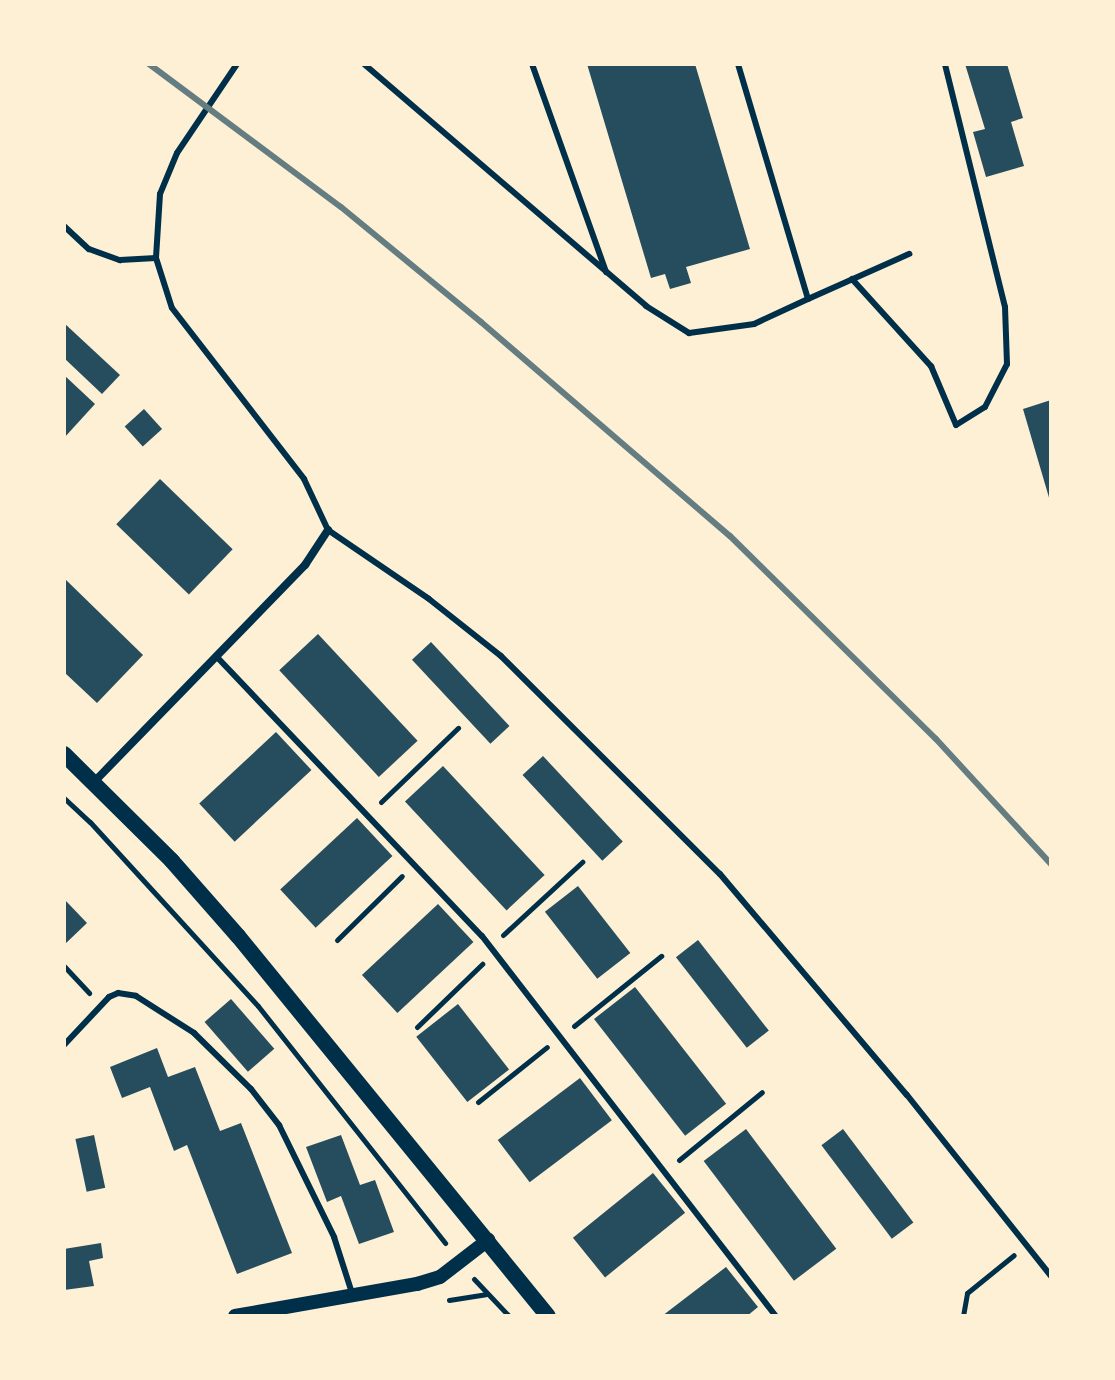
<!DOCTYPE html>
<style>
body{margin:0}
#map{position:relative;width:1115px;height:1380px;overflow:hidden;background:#fdf0d5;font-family:"Titillium Web",sans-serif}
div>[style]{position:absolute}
.building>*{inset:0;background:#264d5e;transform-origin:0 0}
.path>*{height:5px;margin:-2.5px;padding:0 2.5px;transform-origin:2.5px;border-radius:2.5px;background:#003049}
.service>*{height:6px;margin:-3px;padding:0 3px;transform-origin:3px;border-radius:3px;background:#003049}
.minor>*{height:8px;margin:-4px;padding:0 4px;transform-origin:4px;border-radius:4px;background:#003049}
.tertiary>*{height:14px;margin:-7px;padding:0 7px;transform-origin:7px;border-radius:7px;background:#003049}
.secondary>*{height:16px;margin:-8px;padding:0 8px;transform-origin:8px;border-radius:8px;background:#003049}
.rail>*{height:6px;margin:-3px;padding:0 3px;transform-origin:3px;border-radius:3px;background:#657d81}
span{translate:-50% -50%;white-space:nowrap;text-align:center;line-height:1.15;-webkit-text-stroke:6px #fdf0d5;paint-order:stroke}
.frame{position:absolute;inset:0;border:66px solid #fdf0d5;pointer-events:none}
</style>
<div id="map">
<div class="building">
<i style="clip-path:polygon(587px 64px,695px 64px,750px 249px,686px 267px,691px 283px,670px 289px,665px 274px,651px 278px)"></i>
<i style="clip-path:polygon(965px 64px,1007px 64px,1023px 118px,1011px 122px,1024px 166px,986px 177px,973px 132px,985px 129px)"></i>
<i style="clip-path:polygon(64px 323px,120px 375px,102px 394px,64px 358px)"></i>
<i style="clip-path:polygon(64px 375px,95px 404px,64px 438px)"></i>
<i style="clip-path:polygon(1051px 400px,1051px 501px,1050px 501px,1023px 409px)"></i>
<i style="left:144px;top:409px;width:27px;height:26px;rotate:48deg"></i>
<i style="left:160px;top:479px;width:101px;height:63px;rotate:44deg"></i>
<i style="clip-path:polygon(64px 578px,143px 655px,97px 703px,64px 672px)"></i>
<i style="left:318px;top:634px;width:146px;height:53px;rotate:47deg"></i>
<i style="left:431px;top:642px;width:115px;height:26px;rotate:47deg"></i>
<i style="left:276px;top:732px;width:52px;height:105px;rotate:47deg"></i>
<i style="left:543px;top:756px;width:117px;height:28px;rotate:47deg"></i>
<i style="left:443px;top:766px;width:149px;height:52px;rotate:47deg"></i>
<i style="left:357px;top:818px;width:52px;height:105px;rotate:47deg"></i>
<i style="left:578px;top:886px;width:85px;height:42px;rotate:52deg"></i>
<i style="clip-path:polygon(64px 899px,87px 923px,64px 945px)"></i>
<i style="left:438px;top:904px;width:52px;height:104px;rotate:47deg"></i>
<i style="left:698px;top:940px;width:115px;height:28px;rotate:52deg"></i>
<i style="left:635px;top:987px;width:148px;height:52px;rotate:52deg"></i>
<i style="left:231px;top:999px;width:66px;height:35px;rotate:49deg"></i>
<i style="left:458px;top:1004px;width:83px;height:53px;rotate:52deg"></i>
<i style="clip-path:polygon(157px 1048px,168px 1077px,195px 1067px,220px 1131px,241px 1123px,292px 1253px,237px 1274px,187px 1145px,174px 1151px,150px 1087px,122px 1098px,110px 1067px)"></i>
<i style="left:580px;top:1078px;width:53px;height:103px;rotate:53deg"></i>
<i style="left:746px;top:1129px;width:150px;height:53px;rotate:53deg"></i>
<i style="left:843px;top:1129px;width:117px;height:27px;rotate:53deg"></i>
<i style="left:94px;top:1135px;width:54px;height:19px;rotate:78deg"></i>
<i style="clip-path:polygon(341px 1135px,360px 1185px,375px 1180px,394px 1232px,359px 1244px,341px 1196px,327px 1202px,306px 1147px)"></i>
<i style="left:653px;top:1173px;width:51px;height:103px;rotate:51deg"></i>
<i style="clip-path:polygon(101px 1243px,103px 1258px,89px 1261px,94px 1286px,64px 1290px,64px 1249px)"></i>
<i style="clip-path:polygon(726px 1267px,758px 1307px,747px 1316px,662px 1316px)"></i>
</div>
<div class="path">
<i style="left:64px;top:798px;width:35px;rotate:43deg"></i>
<i style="left:90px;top:822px;width:249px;rotate:47.6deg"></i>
<i style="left:258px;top:1006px;width:302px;rotate:51.7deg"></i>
<i style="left:381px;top:802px;width:107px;rotate:-43.9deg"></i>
<i style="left:503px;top:935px;width:108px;rotate:-42.7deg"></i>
<i style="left:337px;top:940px;width:91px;rotate:-44.6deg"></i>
<i style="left:64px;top:966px;width:37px;rotate:47deg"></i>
<i style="left:574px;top:1026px;width:112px;rotate:-38.8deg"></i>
<i style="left:417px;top:1027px;width:91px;rotate:-44.1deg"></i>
<i style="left:478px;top:1102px;width:88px;rotate:-38.6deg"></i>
<i style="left:679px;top:1160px;width:107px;rotate:-39.3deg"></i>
<i style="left:474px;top:1279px;width:51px;rotate:46.6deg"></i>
<i style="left:449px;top:1300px;width:37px;rotate:-9deg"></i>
<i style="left:963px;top:1316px;width:23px;rotate:-80deg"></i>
<i style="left:967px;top:1293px;width:60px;rotate:-39deg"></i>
</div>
<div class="service">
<i style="left:237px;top:64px;width:107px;rotate:124deg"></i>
<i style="left:177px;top:153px;width:44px;rotate:112.5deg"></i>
<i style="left:160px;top:194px;width:64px;rotate:93.6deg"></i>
<i style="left:156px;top:258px;width:52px;rotate:72.3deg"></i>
<i style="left:172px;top:308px;width:216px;rotate:52.3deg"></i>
<i style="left:304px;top:479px;width:56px;rotate:64.8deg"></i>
<i style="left:328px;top:530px;width:122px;rotate:34.3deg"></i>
<i style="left:429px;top:599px;width:92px;rotate:38.4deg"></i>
<i style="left:501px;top:656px;width:309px;rotate:44.9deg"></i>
<i style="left:720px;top:874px;width:289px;rotate:49.8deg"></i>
<i style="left:907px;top:1095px;width:231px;rotate:51.5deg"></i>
<i style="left:364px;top:64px;width:372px;rotate:40.6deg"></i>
<i style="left:646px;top:306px;width:51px;rotate:32.1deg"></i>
<i style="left:689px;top:333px;width:66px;rotate:-7.9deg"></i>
<i style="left:754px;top:324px;width:60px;rotate:-24.8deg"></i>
<i style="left:808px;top:299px;width:245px;rotate:-106.6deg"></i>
<i style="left:532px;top:64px;width:221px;rotate:70.4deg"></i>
<i style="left:64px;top:226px;width:34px;rotate:43deg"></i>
<i style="left:89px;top:249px;width:33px;rotate:20deg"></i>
<i style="left:120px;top:260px;width:36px;rotate:-3deg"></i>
<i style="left:852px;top:279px;width:118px;rotate:47.8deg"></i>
<i style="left:931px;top:366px;width:64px;rotate:67deg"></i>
<i style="left:956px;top:425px;width:34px;rotate:-32deg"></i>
<i style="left:985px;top:407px;width:48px;rotate:-62.9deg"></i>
<i style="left:1007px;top:364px;width:57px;rotate:-92deg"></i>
<i style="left:1005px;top:307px;width:250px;rotate:-103.9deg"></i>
<i style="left:808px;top:299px;width:111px;rotate:-24deg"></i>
<i style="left:216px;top:656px;width:386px;rotate:46.5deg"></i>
<i style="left:482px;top:936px;width:480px;rotate:52.3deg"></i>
<i style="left:64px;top:1045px;width:66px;rotate:-46.8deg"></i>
<i style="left:109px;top:997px;width:10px;rotate:-24deg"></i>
<i style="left:118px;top:993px;width:18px;rotate:9deg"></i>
<i style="left:136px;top:996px;width:69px;rotate:32.5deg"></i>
<i style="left:194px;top:1033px;width:80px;rotate:44.5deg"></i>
<i style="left:251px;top:1089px;width:46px;rotate:52.1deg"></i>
<i style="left:279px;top:1125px;width:125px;rotate:63.8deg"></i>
<i style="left:334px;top:1237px;width:59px;rotate:72.2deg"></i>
</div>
<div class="minor">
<i style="left:94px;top:782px;width:303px;rotate:-45.8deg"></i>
<i style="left:305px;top:565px;width:42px;rotate:-56.7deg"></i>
</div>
<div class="tertiary">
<i style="left:235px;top:1316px;width:185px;rotate:-10deg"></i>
<i style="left:417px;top:1284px;width:24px;rotate:-17deg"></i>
<i style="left:440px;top:1277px;width:61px;rotate:-37.6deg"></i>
</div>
<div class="secondary">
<i style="left:64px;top:754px;width:152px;rotate:44.7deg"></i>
<i style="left:172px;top:861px;width:100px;rotate:48.7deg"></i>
<i style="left:238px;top:936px;width:490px;rotate:50.8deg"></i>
</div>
<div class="rail">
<i style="left:149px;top:64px;width:239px;rotate:36.7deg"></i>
<i style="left:341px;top:207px;width:181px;rotate:39.4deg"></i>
<i style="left:481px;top:322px;width:328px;rotate:40.7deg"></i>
<i style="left:730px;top:536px;width:289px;rotate:44.6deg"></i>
<i style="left:936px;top:739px;width:170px;rotate:47.4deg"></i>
</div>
<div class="frame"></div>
</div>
